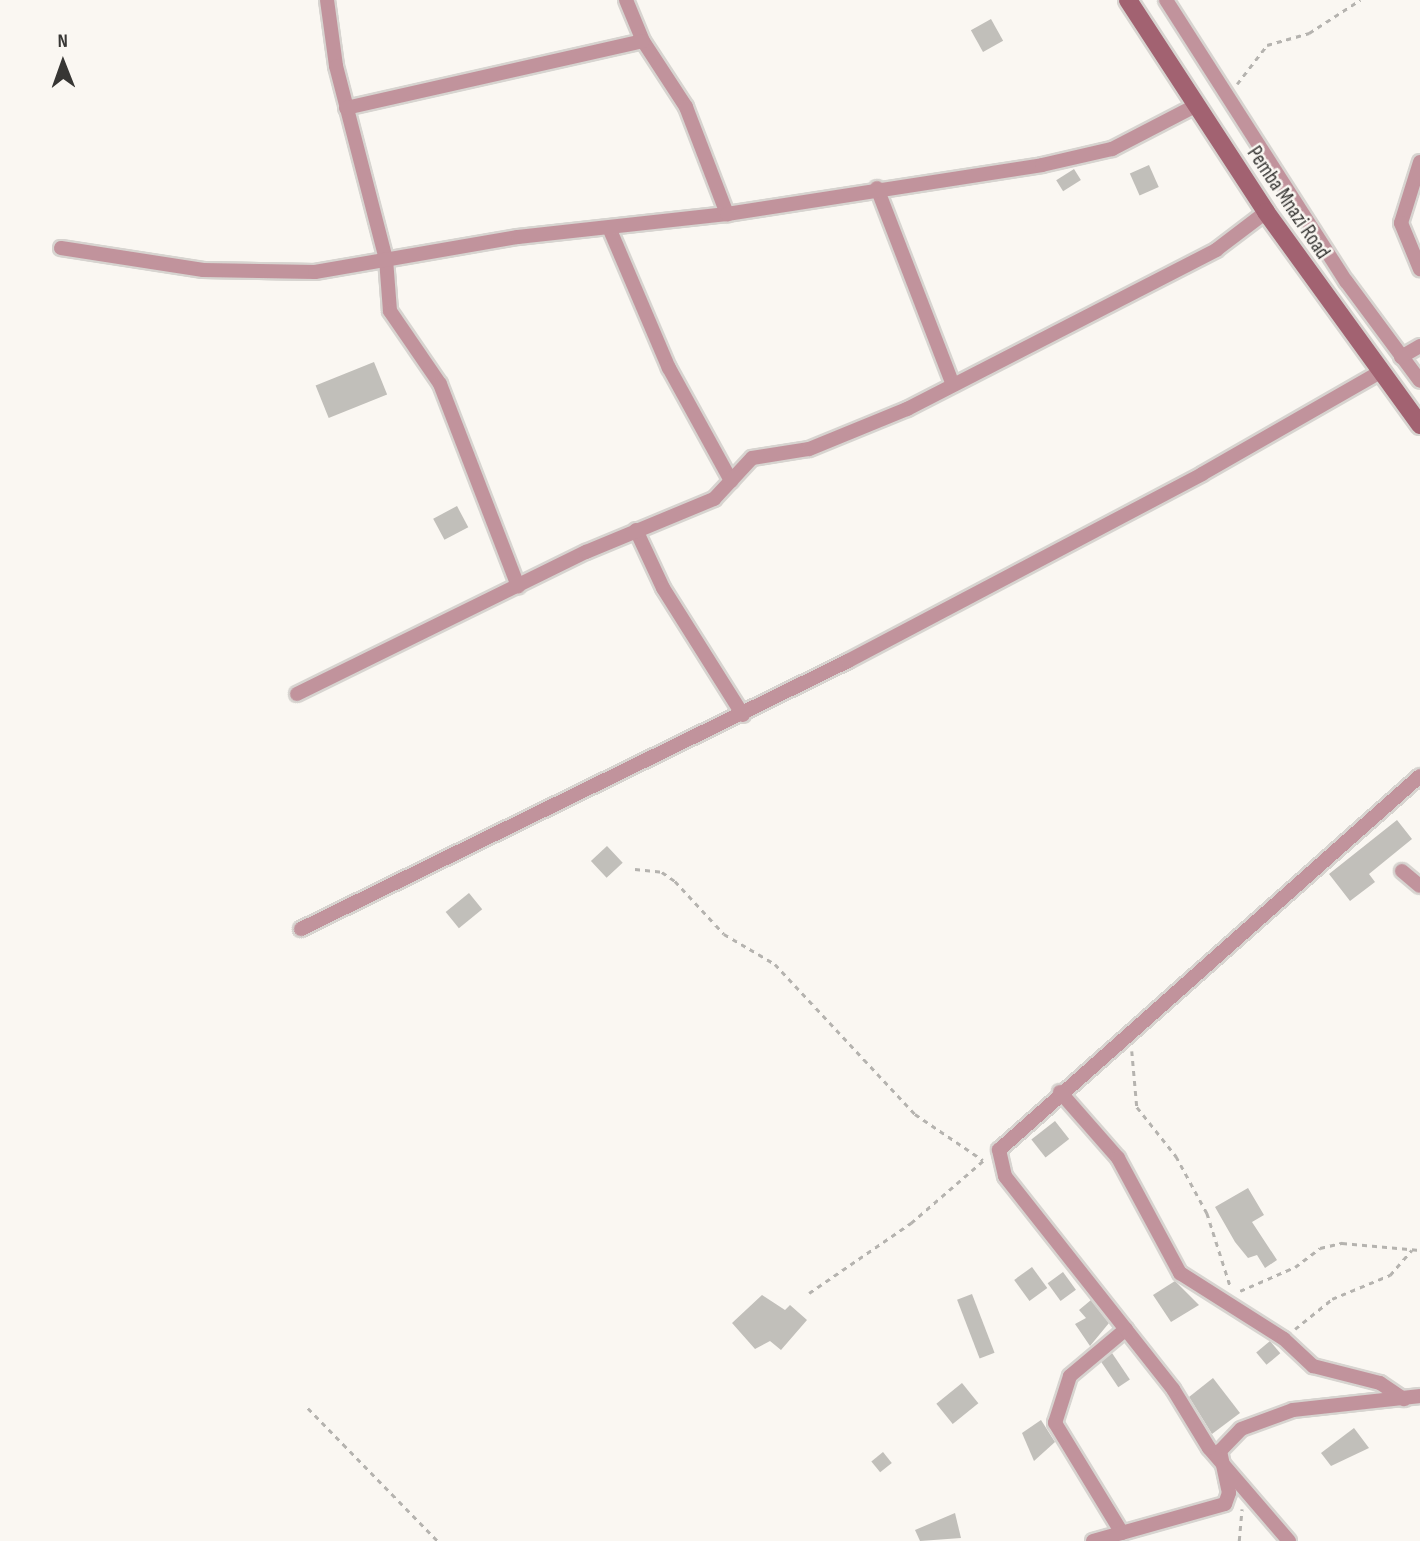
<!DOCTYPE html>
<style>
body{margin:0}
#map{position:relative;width:1420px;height:1541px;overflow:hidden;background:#faf7f2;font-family:"Sofia Sans Condensed",sans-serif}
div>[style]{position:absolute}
.building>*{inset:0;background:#c1bfba;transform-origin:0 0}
.path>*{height:2.5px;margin-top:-1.25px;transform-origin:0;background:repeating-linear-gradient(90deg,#b5b3af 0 5px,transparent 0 10px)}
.roads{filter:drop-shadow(2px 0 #d7d4d0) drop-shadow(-2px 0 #d7d4d0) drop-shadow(0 2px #d7d4d0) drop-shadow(0 -2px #d7d4d0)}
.street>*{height:14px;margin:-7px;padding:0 7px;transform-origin:7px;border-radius:7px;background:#c1939c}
.secondary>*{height:18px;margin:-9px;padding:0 9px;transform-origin:9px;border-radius:9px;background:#a26271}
span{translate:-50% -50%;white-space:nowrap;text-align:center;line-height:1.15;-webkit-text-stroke:5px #faf7f2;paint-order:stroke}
.street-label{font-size:21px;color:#373634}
.north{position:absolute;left:28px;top:28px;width:70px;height:70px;-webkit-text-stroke:5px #faf7f2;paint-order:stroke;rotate:359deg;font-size:19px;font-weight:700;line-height:28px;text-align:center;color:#373634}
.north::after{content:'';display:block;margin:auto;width:24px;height:32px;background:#373634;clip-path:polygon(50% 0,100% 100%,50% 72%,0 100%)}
</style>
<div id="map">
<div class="building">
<i style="left:991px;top:19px;width:25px;height:23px;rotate:61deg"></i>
<i style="left:1149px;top:165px;width:24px;height:21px;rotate:66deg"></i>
<i style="left:1074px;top:169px;width:13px;height:21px;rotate:58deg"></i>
<i style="left:374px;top:362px;width:35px;height:63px;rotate:68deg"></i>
<i style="left:457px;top:506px;width:24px;height:27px;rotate:62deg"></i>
<i style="clip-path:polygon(1397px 820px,1412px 839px,1369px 874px,1375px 882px,1350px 901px,1329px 874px)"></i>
<i style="left:607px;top:846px;width:23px;height:22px;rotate:47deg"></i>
<i style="left:469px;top:893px;width:21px;height:30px;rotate:51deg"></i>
<i style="left:1055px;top:1121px;width:23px;height:30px;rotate:52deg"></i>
<i style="clip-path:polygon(1248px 1188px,1264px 1215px,1252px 1222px,1277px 1260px,1265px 1268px,1257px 1255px,1248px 1258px,1235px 1242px,1215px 1207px)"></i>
<i style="left:1032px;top:1267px;width:26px;height:22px;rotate:54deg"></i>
<i style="left:1063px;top:1272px;width:22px;height:19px;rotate:54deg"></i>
<i style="clip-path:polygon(1175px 1281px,1199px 1305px,1171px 1322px,1153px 1295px)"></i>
<i style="left:972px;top:1294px;width:63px;height:16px;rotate:69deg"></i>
<i style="clip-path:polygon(762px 1295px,785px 1310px,790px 1305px,807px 1320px,781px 1350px,770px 1341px,755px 1349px,732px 1323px)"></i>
<i style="clip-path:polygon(1091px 1300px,1109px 1323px,1090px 1346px,1075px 1324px,1086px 1318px,1079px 1310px)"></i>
<i style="left:1270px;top:1341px;width:16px;height:18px;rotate:50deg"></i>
<i style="left:1112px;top:1353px;width:32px;height:14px;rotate:56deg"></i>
<i style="clip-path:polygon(1213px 1378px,1240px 1413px,1212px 1434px,1189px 1397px)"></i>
<i style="left:962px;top:1383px;width:26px;height:33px;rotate:51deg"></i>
<i style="clip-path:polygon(1041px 1420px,1055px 1442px,1034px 1461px,1022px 1433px)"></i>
<i style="clip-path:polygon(1354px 1428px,1369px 1448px,1331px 1466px,1321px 1453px)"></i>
<i style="left:883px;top:1452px;width:14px;height:15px;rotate:51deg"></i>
<i style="clip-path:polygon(955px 1513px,961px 1538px,920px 1541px,915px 1530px)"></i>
</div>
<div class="path">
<i style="left:1237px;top:84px;width:49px;rotate:-52.4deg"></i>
<i style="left:1267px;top:45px;width:44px;rotate:-15.9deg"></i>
<i style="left:1309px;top:33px;width:61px;rotate:-32.9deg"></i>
<i style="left:635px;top:869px;width:27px;rotate:6deg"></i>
<i style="left:662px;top:872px;width:16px;rotate:35deg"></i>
<i style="left:675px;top:881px;width:72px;rotate:47.2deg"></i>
<i style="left:724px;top:934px;width:59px;rotate:30.5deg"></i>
<i style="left:775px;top:964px;width:205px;rotate:47deg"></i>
<i style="left:915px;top:1114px;width:82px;rotate:34.1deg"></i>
<i style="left:1132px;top:1051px;width:56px;rotate:84.9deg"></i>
<i style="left:1137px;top:1107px;width:63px;rotate:51.5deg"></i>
<i style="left:1176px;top:1156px;width:65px;rotate:61.5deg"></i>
<i style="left:1207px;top:1213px;width:76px;rotate:72.3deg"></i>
<i style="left:1240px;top:1291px;width:60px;rotate:-23.6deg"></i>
<i style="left:1295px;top:1267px;width:31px;rotate:-37deg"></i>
<i style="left:1320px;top:1248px;width:23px;rotate:-13deg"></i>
<i style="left:1342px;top:1243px;width:78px;rotate:5.1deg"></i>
<i style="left:809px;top:1293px;width:124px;rotate:-34.5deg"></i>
<i style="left:911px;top:1223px;width:96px;rotate:-40.8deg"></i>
<i style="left:1295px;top:1329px;width:48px;rotate:-39deg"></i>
<i style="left:1332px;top:1299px;width:63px;rotate:-22.5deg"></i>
<i style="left:1390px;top:1275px;width:33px;rotate:-49deg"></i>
<i style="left:308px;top:1408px;width:186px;rotate:45.7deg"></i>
<i style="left:1239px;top:1541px;width:32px;rotate:-85deg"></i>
</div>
<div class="roads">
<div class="street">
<i style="left:327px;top:0;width:67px;rotate:82.2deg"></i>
<i style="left:336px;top:66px;width:199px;rotate:75.5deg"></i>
<i style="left:386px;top:259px;width:52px;rotate:85.6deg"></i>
<i style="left:390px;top:311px;width:88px;rotate:55.6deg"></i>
<i style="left:440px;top:384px;width:217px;rotate:68.9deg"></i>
<i style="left:626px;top:0;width:44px;rotate:67.5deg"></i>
<i style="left:643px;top:41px;width:79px;rotate:56.9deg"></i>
<i style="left:686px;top:107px;width:115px;rotate:69deg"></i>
<i style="left:1166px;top:0;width:334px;rotate:57.4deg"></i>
<i style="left:1346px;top:281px;width:124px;rotate:53.5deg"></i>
<i style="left:346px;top:108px;width:304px;rotate:-12.7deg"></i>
<i style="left:1420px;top:162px;width:64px;rotate:107.3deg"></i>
<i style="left:1401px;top:223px;width:50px;rotate:67.6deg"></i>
<i style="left:877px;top:188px;width:211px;rotate:68.9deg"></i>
<i style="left:610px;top:230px;width:150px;rotate:66.9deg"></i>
<i style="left:669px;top:368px;width:129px;rotate:61.2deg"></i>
<i style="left:61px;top:248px;width:144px;rotate:8.8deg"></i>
<i style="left:203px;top:270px;width:112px;rotate:1deg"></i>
<i style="left:315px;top:272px;width:206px;rotate:-9.8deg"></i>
<i style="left:518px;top:237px;width:210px;rotate:-6.3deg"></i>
<i style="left:727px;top:214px;width:319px;rotate:-8.8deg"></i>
<i style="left:1042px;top:165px;width:72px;rotate:-12.9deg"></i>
<i style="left:1112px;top:149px;width:93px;rotate:-27.4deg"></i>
<i style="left:1401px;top:357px;width:22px;rotate:-30deg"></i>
<i style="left:636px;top:530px;width:64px;rotate:65deg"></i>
<i style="left:663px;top:588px;width:150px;rotate:57.8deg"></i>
<i style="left:297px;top:694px;width:322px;rotate:-26.2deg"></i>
<i style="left:586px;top:552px;width:139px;rotate:-22.5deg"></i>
<i style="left:714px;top:499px;width:56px;rotate:-47.2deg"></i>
<i style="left:752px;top:458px;width:58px;rotate:-9deg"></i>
<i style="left:809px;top:449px;width:106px;rotate:-22.2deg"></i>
<i style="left:907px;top:409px;width:348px;rotate:-27.2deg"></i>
<i style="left:1216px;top:250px;width:63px;rotate:-37.2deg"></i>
<i style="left:1402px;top:871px;width:23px;rotate:40deg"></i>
<i style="left:301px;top:929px;width:609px;rotate:-26.1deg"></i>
<i style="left:848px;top:661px;width:400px;rotate:-27.8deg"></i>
<i style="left:1202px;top:474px;width:203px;rotate:-29.8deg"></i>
<i style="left:1060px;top:1092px;width:88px;rotate:48.7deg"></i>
<i style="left:1118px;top:1158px;width:131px;rotate:61.7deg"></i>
<i style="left:1180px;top:1273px;width:123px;rotate:32.4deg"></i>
<i style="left:1284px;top:1339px;width:40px;rotate:43deg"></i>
<i style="left:1313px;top:1366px;width:69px;rotate:14.2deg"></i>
<i style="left:1380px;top:1383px;width:29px;rotate:34deg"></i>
<i style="left:1122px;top:1533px;width:129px;rotate:-121.3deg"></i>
<i style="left:1055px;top:1423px;width:49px;rotate:-72.3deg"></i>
<i style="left:1070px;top:1376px;width:73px;rotate:-40deg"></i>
<i style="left:1093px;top:1541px;width:137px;rotate:-15.7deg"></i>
<i style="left:1225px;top:1504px;width:12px;rotate:-70deg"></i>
<i style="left:1229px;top:1493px;width:43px;rotate:-102.1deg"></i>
<i style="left:1220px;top:1451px;width:30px;rotate:-46deg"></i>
<i style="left:1241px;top:1429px;width:55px;rotate:-20.1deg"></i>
<i style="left:1293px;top:1410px;width:128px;rotate:-6.3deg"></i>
<i style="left:1289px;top:1541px;width:123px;rotate:-130.7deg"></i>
<i style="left:1209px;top:1448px;width:69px;rotate:-121.4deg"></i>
<i style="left:1173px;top:1389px;width:271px;rotate:-128.3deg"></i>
<i style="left:1005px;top:1176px;width:27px;rotate:-103deg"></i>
<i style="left:999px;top:1150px;width:563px;rotate:-41.62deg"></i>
</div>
<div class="secondary">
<i style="left:1128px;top:0;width:253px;rotate:56.9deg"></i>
<i style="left:1266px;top:212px;width:263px;rotate:54.1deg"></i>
</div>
</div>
<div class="street-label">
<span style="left:1288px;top:203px;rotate:56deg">Pemba Mnazi Road</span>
</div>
<div class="north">N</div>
</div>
